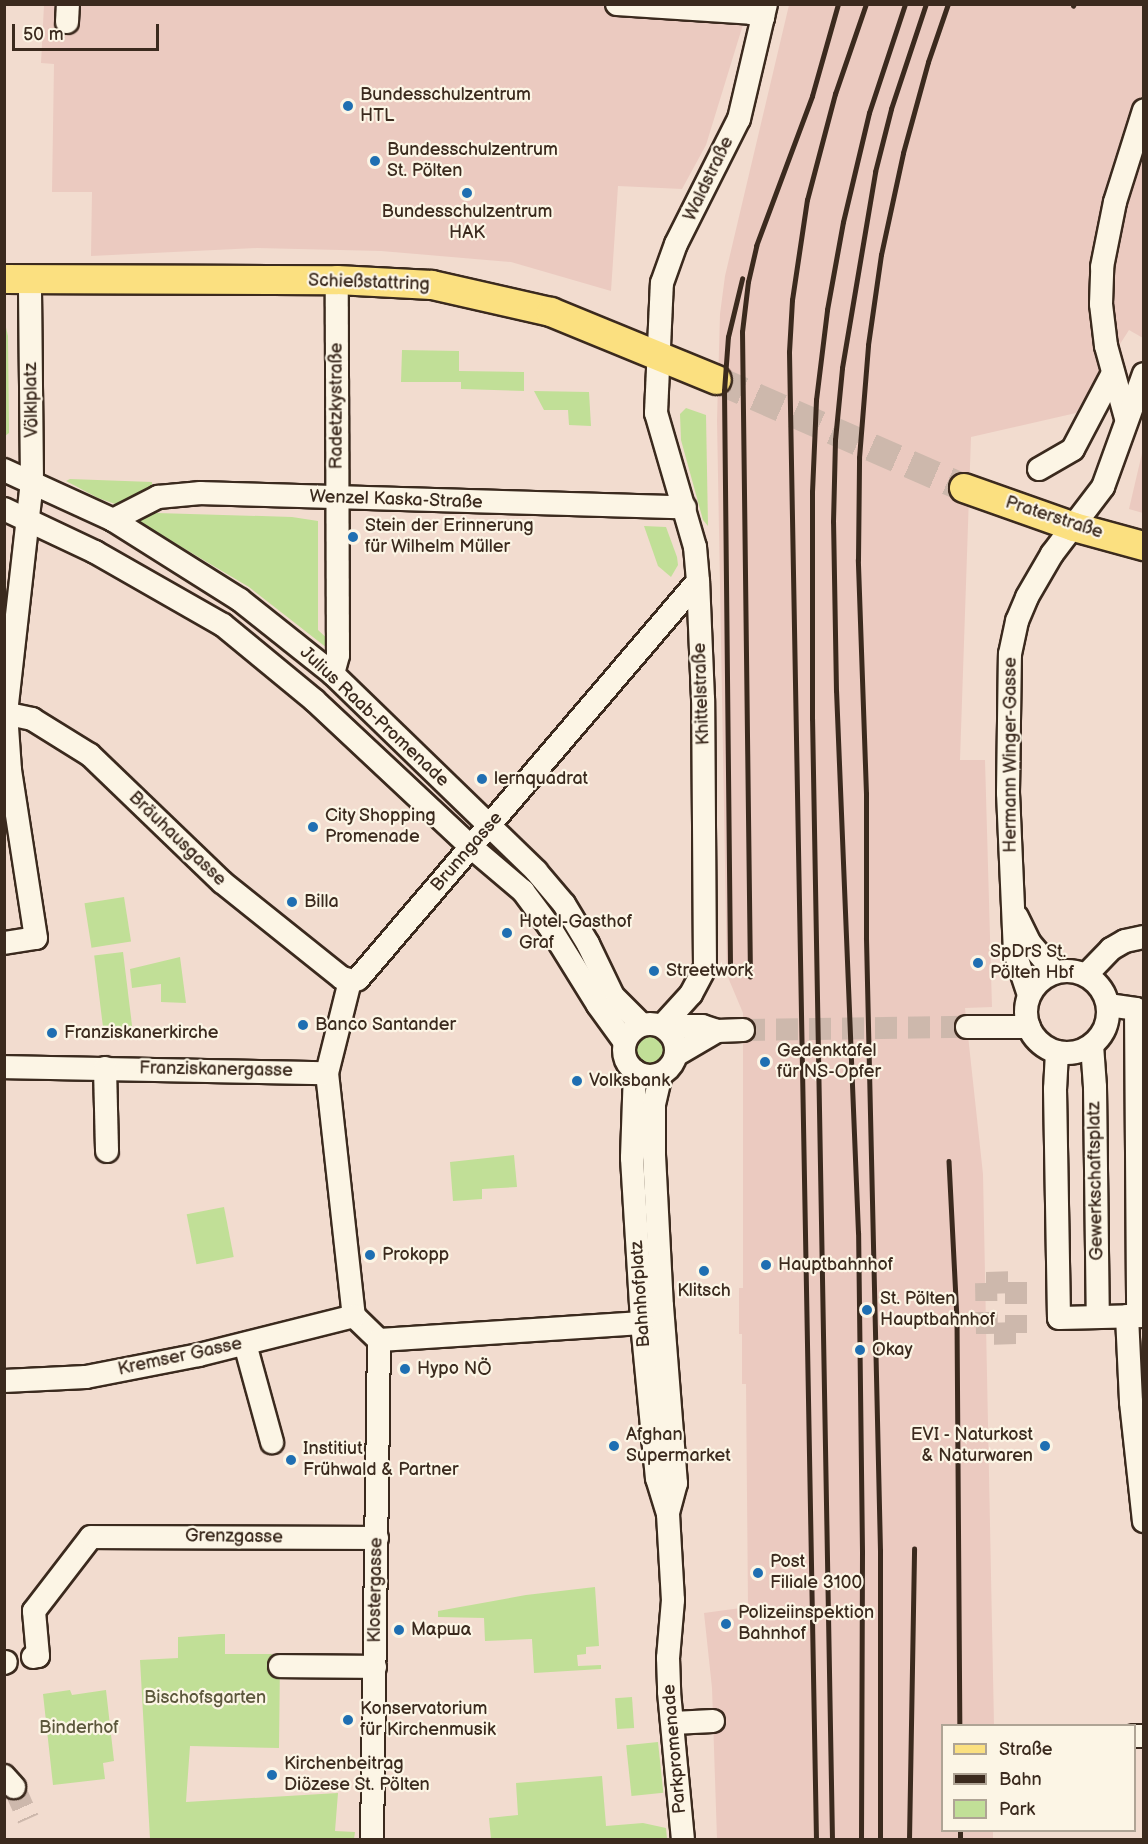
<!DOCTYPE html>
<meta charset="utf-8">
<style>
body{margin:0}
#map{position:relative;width:1148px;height:1844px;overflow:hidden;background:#f2dccf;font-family:"Balsamiq Sans",sans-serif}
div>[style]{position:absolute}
.built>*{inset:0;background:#ebcac0}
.green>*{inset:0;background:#c1df97;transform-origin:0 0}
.round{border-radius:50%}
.minor-tunnel>*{height:22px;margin-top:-11px;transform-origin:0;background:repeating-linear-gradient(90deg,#cdb8ac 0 22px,transparent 0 33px)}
.major-tunnel>*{height:28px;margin-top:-14px;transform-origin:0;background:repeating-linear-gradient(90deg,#cdb8ac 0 28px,transparent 0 42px)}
.roads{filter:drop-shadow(2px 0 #3b2a1e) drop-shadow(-2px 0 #3b2a1e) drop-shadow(0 2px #3b2a1e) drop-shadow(0 -2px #3b2a1e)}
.minor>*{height:22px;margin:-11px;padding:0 11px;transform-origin:11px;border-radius:11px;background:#fcf5e5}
.minor>.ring{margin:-11px;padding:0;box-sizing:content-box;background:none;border:22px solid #fcf5e5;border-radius:50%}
.major>*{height:28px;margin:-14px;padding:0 14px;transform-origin:14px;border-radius:14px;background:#fbe080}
.rail>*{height:4.5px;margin:-2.25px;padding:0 2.25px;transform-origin:2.25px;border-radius:2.25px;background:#3b2a1e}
.dots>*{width:16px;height:16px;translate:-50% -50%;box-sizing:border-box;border:3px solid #fcf5e5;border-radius:50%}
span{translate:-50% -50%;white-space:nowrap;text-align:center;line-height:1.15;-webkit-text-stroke:4.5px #fcf5e5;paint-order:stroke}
.poi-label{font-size:18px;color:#3b2a1e}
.left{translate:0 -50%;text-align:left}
.right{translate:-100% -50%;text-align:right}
.street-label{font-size:18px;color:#3b2a1e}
.park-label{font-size:18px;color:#5c573c}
.frame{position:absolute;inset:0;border:6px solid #3b2a1e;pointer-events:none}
.legend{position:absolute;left:941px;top:1724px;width:195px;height:108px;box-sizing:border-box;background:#fcf5e5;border:2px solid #afa495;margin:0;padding:8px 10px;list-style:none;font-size:18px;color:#3b2a1e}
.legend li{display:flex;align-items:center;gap:12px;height:30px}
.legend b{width:30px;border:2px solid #afa495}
.scale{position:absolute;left:12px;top:24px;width:147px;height:27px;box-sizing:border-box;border:3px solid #3b2a1e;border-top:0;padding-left:8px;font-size:18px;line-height:21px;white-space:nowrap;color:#3b2a1e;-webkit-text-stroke:4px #fcf5e5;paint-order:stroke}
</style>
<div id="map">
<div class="built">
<i style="clip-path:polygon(44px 5px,749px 5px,706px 145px,682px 189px,618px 186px,611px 291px,511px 262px,381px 251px,257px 248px,91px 256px,92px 192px,52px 192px,54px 64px,41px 63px)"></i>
<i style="clip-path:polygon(789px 5px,1143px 5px,1143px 338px,1129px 330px,1076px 413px,971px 437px,960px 760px,985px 760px,992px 1007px,965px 1008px,983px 1174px,994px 1725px,942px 1726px,942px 1830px,993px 1831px,993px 1839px,717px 1839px,712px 1688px,704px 1613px,748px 1607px,746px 1384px,742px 1384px,742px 1334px,739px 1334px,739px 1288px,743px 1288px,743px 1013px,727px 975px,717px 420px,720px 314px,725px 276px)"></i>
<i style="clip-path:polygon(1143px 449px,1144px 513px,1143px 513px,1129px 509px)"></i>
</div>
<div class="green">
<i style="clip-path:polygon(4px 319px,8px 336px,9px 433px,5px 436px)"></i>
<i style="clip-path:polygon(402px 350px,459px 351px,459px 371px,524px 372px,524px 391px,461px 389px,461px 382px,401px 382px)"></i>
<i style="clip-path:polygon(534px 391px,589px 392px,591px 426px,569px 425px,568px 410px,544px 410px)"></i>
<i style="clip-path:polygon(686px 408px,706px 415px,708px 526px,703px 520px,681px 440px,680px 414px)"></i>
<i style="clip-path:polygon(70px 479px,152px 482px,152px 487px,118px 505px,98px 498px,66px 481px)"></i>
<i style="clip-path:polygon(157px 513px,292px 517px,318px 521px,318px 630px,331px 642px,327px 648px,249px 587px,136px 520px,145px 514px)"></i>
<i style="clip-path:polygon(644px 526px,666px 527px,677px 557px,678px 565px,671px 577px,658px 566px)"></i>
<i style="left:124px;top:897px;width:45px;height:40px;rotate:81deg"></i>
<i style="left:123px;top:952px;width:82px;height:29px;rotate:83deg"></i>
<i style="clip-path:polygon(180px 957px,186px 1003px,161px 1002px,161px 984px,132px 988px,130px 969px)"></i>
<i class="round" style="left:635px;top:1036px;width:28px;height:28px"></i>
<i style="clip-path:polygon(514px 1155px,517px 1187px,482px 1189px,482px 1199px,453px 1201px,450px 1162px)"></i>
<i style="left:224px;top:1207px;width:51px;height:38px;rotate:79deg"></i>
<i style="clip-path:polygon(595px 1587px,599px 1646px,586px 1647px,586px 1654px,577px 1655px,578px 1666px,601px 1665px,601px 1669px,534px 1673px,532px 1639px,485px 1641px,484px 1618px,438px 1617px,438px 1611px,526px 1595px)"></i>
<i style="clip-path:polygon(221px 1634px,225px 1634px,225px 1654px,271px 1654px,280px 1659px,279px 1748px,190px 1746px,186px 1802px,338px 1793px,335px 1831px,355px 1832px,354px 1839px,150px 1839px,140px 1660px,178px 1658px,178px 1637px)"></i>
<i style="clip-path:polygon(70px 1690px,72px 1695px,106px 1690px,114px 1761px,103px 1763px,105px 1779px,53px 1785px,43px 1694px)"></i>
<i style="left:632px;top:1697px;width:31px;height:17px;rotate:86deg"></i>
<i style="left:658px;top:1742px;width:51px;height:32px;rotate:84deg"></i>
<i style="clip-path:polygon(602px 1776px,606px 1826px,643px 1823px,666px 1828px,667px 1839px,491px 1839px,489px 1818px,518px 1815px,516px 1783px)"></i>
</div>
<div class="minor-tunnel">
<i style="left:743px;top:1030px;width:224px;rotate:-0.8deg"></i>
<i style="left:1016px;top:1282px;width:51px;rotate:90deg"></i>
<i style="left:1016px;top:1333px;width:29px;rotate:178deg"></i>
<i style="left:987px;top:1334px;width:51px;rotate:-91.1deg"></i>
<i style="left:986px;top:1283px;width:30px;rotate:-2deg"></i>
<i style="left:14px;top:1787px;width:35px;rotate:66deg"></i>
</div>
<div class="major-tunnel">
<i style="left:717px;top:380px;width:270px;rotate:23.6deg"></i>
</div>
<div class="roads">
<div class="minor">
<i style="left:617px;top:4px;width:134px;rotate:3.8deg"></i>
<i style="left:751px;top:13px;width:13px;rotate:18deg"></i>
<i style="left:67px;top:22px;width:18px;rotate:-87deg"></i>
<i style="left:1126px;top:418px;width:75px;rotate:-105.5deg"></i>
<i style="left:1106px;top:346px;width:42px;rotate:-96.8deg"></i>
<i style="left:1101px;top:304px;width:37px;rotate:-88deg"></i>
<i style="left:1102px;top:267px;width:66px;rotate:-78.7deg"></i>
<i style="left:1115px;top:202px;width:96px;rotate:-72.5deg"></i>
<i style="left:1039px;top:469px;width:39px;rotate:-30deg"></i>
<i style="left:1073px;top:449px;width:86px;rotate:-62.2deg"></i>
<i style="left:4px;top:470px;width:120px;rotate:24.6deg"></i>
<i style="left:113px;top:520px;width:150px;rotate:32.2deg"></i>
<i style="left:240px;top:600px;width:119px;rotate:38.5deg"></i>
<i style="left:333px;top:674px;width:283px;rotate:44.1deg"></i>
<i style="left:536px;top:871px;width:43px;rotate:49.7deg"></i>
<i style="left:564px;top:904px;width:47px;rotate:59deg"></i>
<i style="left:588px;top:944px;width:58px;rotate:64.3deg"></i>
<i style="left:613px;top:996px;width:40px;rotate:45deg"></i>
<i style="left:4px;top:509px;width:101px;rotate:25.3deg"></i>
<i style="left:95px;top:552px;width:147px;rotate:29.7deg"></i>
<i style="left:223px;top:625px;width:118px;rotate:39.5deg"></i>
<i style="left:314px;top:700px;width:214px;rotate:43.1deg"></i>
<i style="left:470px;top:846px;width:70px;rotate:40.3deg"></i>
<i style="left:523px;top:891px;width:44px;rotate:53.4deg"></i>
<i style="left:549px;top:926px;width:93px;rotate:58.2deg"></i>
<i style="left:598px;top:1005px;width:44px;rotate:54.2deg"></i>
<i style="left:113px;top:520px;width:51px;rotate:-27.1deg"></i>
<i style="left:158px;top:497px;width:43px;rotate:-5.3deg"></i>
<i style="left:201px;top:493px;width:484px;rotate:1.7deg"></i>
<i style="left:333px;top:674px;width:20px;rotate:-75deg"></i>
<i style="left:338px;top:655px;width:375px;rotate:-90.2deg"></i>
<i style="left:4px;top:713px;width:29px;rotate:12deg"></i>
<i style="left:32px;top:719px;width:68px;rotate:31.8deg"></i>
<i style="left:90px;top:755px;width:183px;rotate:43.9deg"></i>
<i style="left:222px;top:882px;width:154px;rotate:38.7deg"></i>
<i style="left:342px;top:978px;width:11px;rotate:15deg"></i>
<i style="left:353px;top:981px;width:5px;rotate:-22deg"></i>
<i style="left:358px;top:979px;width:523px;rotate:-49.49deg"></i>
<i style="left:1017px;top:917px;width:28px;rotate:64deg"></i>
<i style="left:1029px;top:942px;width:39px;rotate:50deg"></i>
<i style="left:4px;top:943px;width:32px;rotate:-9deg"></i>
<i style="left:36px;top:938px;width:170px;rotate:-98.8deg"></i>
<i style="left:10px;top:770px;width:57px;rotate:-94deg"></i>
<i style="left:6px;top:713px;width:233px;rotate:-83.6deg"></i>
<i style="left:32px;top:481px;width:201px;rotate:-90.6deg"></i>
<i class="ring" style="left:1026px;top:971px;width:60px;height:60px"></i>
<i style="left:1086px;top:975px;width:36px;rotate:-46deg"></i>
<i style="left:1111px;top:949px;width:16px;rotate:-30deg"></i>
<i style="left:1125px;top:941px;width:19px;rotate:-12deg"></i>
<i style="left:350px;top:981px;width:95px;rotate:104deg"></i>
<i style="left:327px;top:1073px;width:244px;rotate:83.7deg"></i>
<i style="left:354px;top:1316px;width:35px;rotate:44deg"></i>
<i style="left:1029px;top:995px;width:44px;rotate:-108.4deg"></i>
<i style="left:1015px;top:953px;width:160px;rotate:-92.5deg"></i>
<i style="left:1008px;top:793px;width:139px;rotate:-89.2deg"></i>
<i style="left:1010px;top:654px;width:34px;rotate:-78deg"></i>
<i style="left:1017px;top:621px;width:26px;rotate:-67deg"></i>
<i style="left:1027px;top:597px;width:50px;rotate:-59.8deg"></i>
<i style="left:1052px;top:554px;width:84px;rotate:-52.7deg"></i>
<i style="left:1103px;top:487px;width:120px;rotate:-70.1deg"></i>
<i style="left:1108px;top:1005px;width:28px;rotate:8deg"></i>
<i style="left:1136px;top:1009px;width:307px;rotate:89.6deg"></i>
<i class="ring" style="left:624px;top:1024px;width:30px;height:30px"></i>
<i style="left:662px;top:1026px;width:43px;rotate:-47.8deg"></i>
<i style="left:691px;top:994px;width:30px;rotate:-62deg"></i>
<i style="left:705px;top:968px;width:269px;rotate:-90.4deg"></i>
<i style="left:703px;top:699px;width:118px;rotate:-92.4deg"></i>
<i style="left:698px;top:581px;width:34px;rotate:-95deg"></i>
<i style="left:695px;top:547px;width:140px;rotate:-106.2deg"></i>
<i style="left:656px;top:413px;width:130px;rotate:-87.4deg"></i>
<i style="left:662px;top:283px;width:41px;rotate:-70.3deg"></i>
<i style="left:676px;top:244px;width:140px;rotate:-63.3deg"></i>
<i style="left:739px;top:119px;width:118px;rotate:-76.8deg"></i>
<i style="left:967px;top:1027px;width:62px"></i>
<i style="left:666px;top:1029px;width:20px;rotate:-9deg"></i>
<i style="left:686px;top:1026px;width:16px"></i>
<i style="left:702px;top:1026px;width:16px;rotate:18deg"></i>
<i style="left:717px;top:1031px;width:26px;rotate:-2deg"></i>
<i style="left:1092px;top:1045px;width:42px;rotate:85.9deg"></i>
<i style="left:1095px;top:1087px;width:230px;rotate:89.3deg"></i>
<i style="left:1057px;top:1052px;width:37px;rotate:93deg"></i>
<i style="left:1055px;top:1089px;width:229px;rotate:89deg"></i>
<i style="left:1059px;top:1318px;width:85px;rotate:-1.3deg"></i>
<i style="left:676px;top:1055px;width:48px;rotate:-30.3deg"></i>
<i style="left:4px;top:1067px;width:323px;rotate:1.1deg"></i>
<i style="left:105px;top:1068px;width:83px;rotate:88.6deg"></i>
<i style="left:635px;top:1071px;width:87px;rotate:92deg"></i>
<i style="left:632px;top:1158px;width:165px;rotate:86.5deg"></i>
<i style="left:642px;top:1323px;width:156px;rotate:84.5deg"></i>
<i style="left:657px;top:1478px;width:38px;rotate:73deg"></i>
<i style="left:668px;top:1514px;width:86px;rotate:86.7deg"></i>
<i style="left:673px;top:1600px;width:58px;rotate:94.9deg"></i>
<i style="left:668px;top:1658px;width:34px;rotate:88deg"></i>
<i style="left:669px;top:1692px;width:149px;rotate:84.6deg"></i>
<i style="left:661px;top:1074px;width:31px;rotate:103deg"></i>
<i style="left:654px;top:1104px;width:51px;rotate:90deg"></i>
<i style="left:654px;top:1155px;width:151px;rotate:87deg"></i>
<i style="left:662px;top:1306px;width:178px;rotate:85.5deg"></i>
<i style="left:676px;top:1483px;width:31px;rotate:105deg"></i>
<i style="left:1127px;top:1316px;width:86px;rotate:87.3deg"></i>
<i style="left:1131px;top:1402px;width:120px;rotate:83.8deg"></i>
<i style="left:379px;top:1340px;width:264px;rotate:-3.7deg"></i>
<i style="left:245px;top:1344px;width:102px;rotate:74.6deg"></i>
<i style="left:4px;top:1381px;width:82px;rotate:-2.8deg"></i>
<i style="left:86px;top:1377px;width:115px;rotate:-11deg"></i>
<i style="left:199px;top:1355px;width:160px;rotate:-14.1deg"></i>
<i style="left:33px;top:1657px;width:5px;rotate:-11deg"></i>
<i style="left:38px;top:1656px;width:45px;rotate:-95.1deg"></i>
<i style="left:34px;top:1611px;width:93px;rotate:-52.4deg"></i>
<i style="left:91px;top:1537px;width:286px;rotate:0.2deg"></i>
<i style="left:4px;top:1663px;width:2px;rotate:-27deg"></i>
<i style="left:280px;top:1666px;width:95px;rotate:0.6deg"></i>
<i style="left:673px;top:1723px;width:40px;rotate:-2.9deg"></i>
<i style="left:1134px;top:1736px;width:10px"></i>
<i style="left:4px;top:1776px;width:15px;rotate:48deg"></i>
<i style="left:372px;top:1840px;width:500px;rotate:-89.2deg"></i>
</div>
<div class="major">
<i style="left:4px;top:279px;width:333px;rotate:0.2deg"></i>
<i style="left:337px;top:280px;width:95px;rotate:3deg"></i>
<i style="left:432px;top:285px;width:122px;rotate:12.8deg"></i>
<i style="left:551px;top:312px;width:179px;rotate:22.3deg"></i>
<i style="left:964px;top:488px;width:117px;rotate:19.5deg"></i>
<i style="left:1074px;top:527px;width:73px;rotate:15.2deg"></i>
</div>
</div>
<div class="rail">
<i style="left:1073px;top:6px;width:2px;rotate:-63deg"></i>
<i style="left:730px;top:964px;width:573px;rotate:-90.6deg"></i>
<i style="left:724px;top:391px;width:54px;rotate:-85.8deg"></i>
<i style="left:728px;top:337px;width:60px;rotate:-76.4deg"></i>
<i style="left:750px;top:977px;width:645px;rotate:-90.71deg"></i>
<i style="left:742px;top:332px;width:50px;rotate:-83.2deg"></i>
<i style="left:748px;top:282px;width:37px;rotate:-77deg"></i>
<i style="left:756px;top:246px;width:160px;rotate:-69.5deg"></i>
<i style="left:812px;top:96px;width:96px;rotate:-74.2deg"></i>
<i style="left:949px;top:1161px;width:156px;rotate:87.1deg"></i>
<i style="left:957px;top:1317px;width:409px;rotate:89.6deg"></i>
<i style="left:816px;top:1840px;width:1488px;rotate:-91.04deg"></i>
<i style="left:789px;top:352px;width:52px;rotate:-86.7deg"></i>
<i style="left:792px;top:300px;width:101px;rotate:-81.5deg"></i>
<i style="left:807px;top:200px;width:110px;rotate:-75.2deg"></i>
<i style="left:835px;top:94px;width:95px;rotate:-71deg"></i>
<i style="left:832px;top:1840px;width:1121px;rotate:-91.02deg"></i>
<i style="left:812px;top:719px;width:227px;rotate:-90deg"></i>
<i style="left:812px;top:492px;width:92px;rotate:-87.5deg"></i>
<i style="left:816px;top:400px;width:91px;rotate:-83deg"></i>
<i style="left:827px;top:310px;width:89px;rotate:-79.7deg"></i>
<i style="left:843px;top:222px;width:112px;rotate:-76.6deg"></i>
<i style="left:869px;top:113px;width:115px;rotate:-71.7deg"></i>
<i style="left:861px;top:1840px;width:288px;rotate:-89.8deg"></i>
<i style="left:862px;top:1552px;width:319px;rotate:-90.7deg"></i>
<i style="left:858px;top:1233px;width:542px;rotate:-92.32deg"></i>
<i style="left:836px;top:691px;width:169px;rotate:-91deg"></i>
<i style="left:833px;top:522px;width:82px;rotate:-88.6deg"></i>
<i style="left:835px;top:440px;width:72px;rotate:-84.4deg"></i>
<i style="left:842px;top:368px;width:199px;rotate:-80.4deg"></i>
<i style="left:875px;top:172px;width:65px;rotate:-75.7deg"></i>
<i style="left:891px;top:109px;width:111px;rotate:-71.6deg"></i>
<i style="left:880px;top:1840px;width:289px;rotate:-90deg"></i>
<i style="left:880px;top:1551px;width:613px;rotate:-91.31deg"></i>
<i style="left:866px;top:938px;width:144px;rotate:-90deg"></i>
<i style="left:866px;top:794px;width:234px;rotate:-92deg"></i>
<i style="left:858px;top:560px;width:102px;rotate:-89.4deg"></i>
<i style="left:859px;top:458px;width:113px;rotate:-85.4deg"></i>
<i style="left:868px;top:345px;width:91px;rotate:-81.8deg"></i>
<i style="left:881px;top:255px;width:104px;rotate:-77.8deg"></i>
<i style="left:903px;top:153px;width:94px;rotate:-74.6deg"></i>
<i style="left:928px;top:62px;width:61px;rotate:-71deg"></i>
<i style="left:909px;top:1840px;width:291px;rotate:-89deg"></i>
<i style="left:960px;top:1840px;width:10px;rotate:-90deg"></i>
</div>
<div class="dots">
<i style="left:348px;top:106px;background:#1f6fb2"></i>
<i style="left:375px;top:161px;background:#1f6fb2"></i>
<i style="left:467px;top:193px;background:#1f6fb2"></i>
<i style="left:353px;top:537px;background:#1f6fb2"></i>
<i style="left:482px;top:779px;background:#1f6fb2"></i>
<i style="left:313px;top:827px;background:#1f6fb2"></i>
<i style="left:292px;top:902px;background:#1f6fb2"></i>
<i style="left:507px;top:933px;background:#1f6fb2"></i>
<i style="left:978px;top:963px;background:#1f6fb2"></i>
<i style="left:654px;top:971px;background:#1f6fb2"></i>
<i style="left:303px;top:1025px;background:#1f6fb2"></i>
<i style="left:52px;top:1033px;background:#1f6fb2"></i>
<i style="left:765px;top:1062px;background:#1f6fb2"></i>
<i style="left:577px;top:1081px;background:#1f6fb2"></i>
<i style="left:370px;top:1255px;background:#1f6fb2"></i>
<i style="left:766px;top:1265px;background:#1f6fb2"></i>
<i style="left:704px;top:1271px;background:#1f6fb2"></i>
<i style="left:867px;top:1310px;background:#1f6fb2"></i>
<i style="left:860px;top:1350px;background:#1f6fb2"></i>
<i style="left:405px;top:1369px;background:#1f6fb2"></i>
<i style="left:614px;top:1446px;background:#1f6fb2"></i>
<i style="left:1045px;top:1446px;background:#1f6fb2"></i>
<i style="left:291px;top:1460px;background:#1f6fb2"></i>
<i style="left:758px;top:1573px;background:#1f6fb2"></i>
<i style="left:726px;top:1624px;background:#1f6fb2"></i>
<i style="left:399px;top:1630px;background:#1f6fb2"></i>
<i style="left:348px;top:1720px;background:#1f6fb2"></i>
<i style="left:272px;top:1775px;background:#1f6fb2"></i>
</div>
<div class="poi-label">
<span class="left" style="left:360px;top:106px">Bundesschulzentrum<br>HTL</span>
<span class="left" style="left:387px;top:161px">Bundesschulzentrum<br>St. Pölten</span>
<span style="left:467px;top:223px">Bundesschulzentrum<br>HAK</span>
<span class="left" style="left:365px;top:537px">Stein der Erinnerung<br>für Wilhelm Müller</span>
<span class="left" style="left:494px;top:779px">lernquadrat</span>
<span class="left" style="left:325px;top:827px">City Shopping<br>Promenade</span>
<span class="left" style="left:304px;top:902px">Billa</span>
<span class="left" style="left:519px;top:933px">Hotel-Gasthof<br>Graf</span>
<span class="left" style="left:990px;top:963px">SpDrS St.<br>Pölten Hbf</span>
<span class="left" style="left:666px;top:971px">Streetwork</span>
<span class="left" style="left:315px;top:1025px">Banco Santander</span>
<span class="left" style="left:64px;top:1033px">Franziskanerkirche</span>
<span class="left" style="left:777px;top:1062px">Gedenktafel<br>für NS-Opfer</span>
<span class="left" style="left:589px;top:1081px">Volksbank</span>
<span class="left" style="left:382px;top:1255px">Prokopp</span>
<span class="left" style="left:778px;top:1265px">Hauptbahnhof</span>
<span style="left:704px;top:1291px">Klitsch</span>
<span class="left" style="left:880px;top:1310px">St. Pölten<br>Hauptbahnhof</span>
<span class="left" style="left:872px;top:1350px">Okay</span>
<span class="left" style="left:417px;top:1369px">Hypo NÖ</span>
<span class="left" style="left:626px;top:1446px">Afghan<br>Supermarket</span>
<span class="right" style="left:1033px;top:1446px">EVI - Naturkost<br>&amp; Naturwaren</span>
<span class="left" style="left:303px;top:1460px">Institiut<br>Frühwald &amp; Partner</span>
<span class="left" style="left:770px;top:1573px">Post<br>Filiale 3100</span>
<span class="left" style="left:738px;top:1624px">Polizeiinspektion<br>Bahnhof</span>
<span class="left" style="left:411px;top:1630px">Марша</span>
<span class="left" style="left:360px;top:1720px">Konservatorium<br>für Kirchenmusik</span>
<span class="left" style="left:284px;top:1775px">Kirchenbeitrag<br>Diözese St. Pölten</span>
</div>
<div class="street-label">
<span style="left:709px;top:179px;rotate:-64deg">Waldstraße</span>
<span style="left:369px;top:283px;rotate:2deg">Schießstattring</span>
<span style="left:32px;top:400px;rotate:-91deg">Völklplatz</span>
<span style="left:337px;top:406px;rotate:-90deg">Radetzkystraße</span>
<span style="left:396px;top:500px;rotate:2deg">Wenzel Kaska-Straße</span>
<span style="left:1054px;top:518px;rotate:18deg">Praterstraße</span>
<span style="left:702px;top:694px;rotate:-92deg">Khittelstraße</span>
<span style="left:374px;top:717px;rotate:43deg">Julius Raab-Promenade</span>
<span style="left:1011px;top:755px;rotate:-90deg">Hermann Winger-Gasse</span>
<span style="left:177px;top:839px;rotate:44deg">Bräuhausgasse</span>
<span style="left:467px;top:852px;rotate:-49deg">Brunngasse</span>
<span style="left:216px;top:1070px;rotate:1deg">Franziskanergasse</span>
<span style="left:1096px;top:1181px;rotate:-91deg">Gewerkschaftsplatz</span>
<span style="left:641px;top:1294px;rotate:-94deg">Bahnhofplatz</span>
<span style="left:180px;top:1357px;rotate:-12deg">Kremser Gasse</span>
<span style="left:234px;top:1537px;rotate:1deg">Grenzgasse</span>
<span style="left:376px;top:1590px;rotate:-89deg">Klostergasse</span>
<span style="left:675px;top:1749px;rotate:-95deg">Parkpromenade</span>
</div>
<div class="park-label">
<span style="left:205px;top:1698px">Bischofsgarten</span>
<span style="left:79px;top:1728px">Binderhof</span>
</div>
<div class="frame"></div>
<ul class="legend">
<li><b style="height:8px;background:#fbe080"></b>Straße</li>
<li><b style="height:8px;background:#3b2a1e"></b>Bahn</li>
<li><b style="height:16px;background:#c1df97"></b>Park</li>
</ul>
<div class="scale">50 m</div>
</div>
